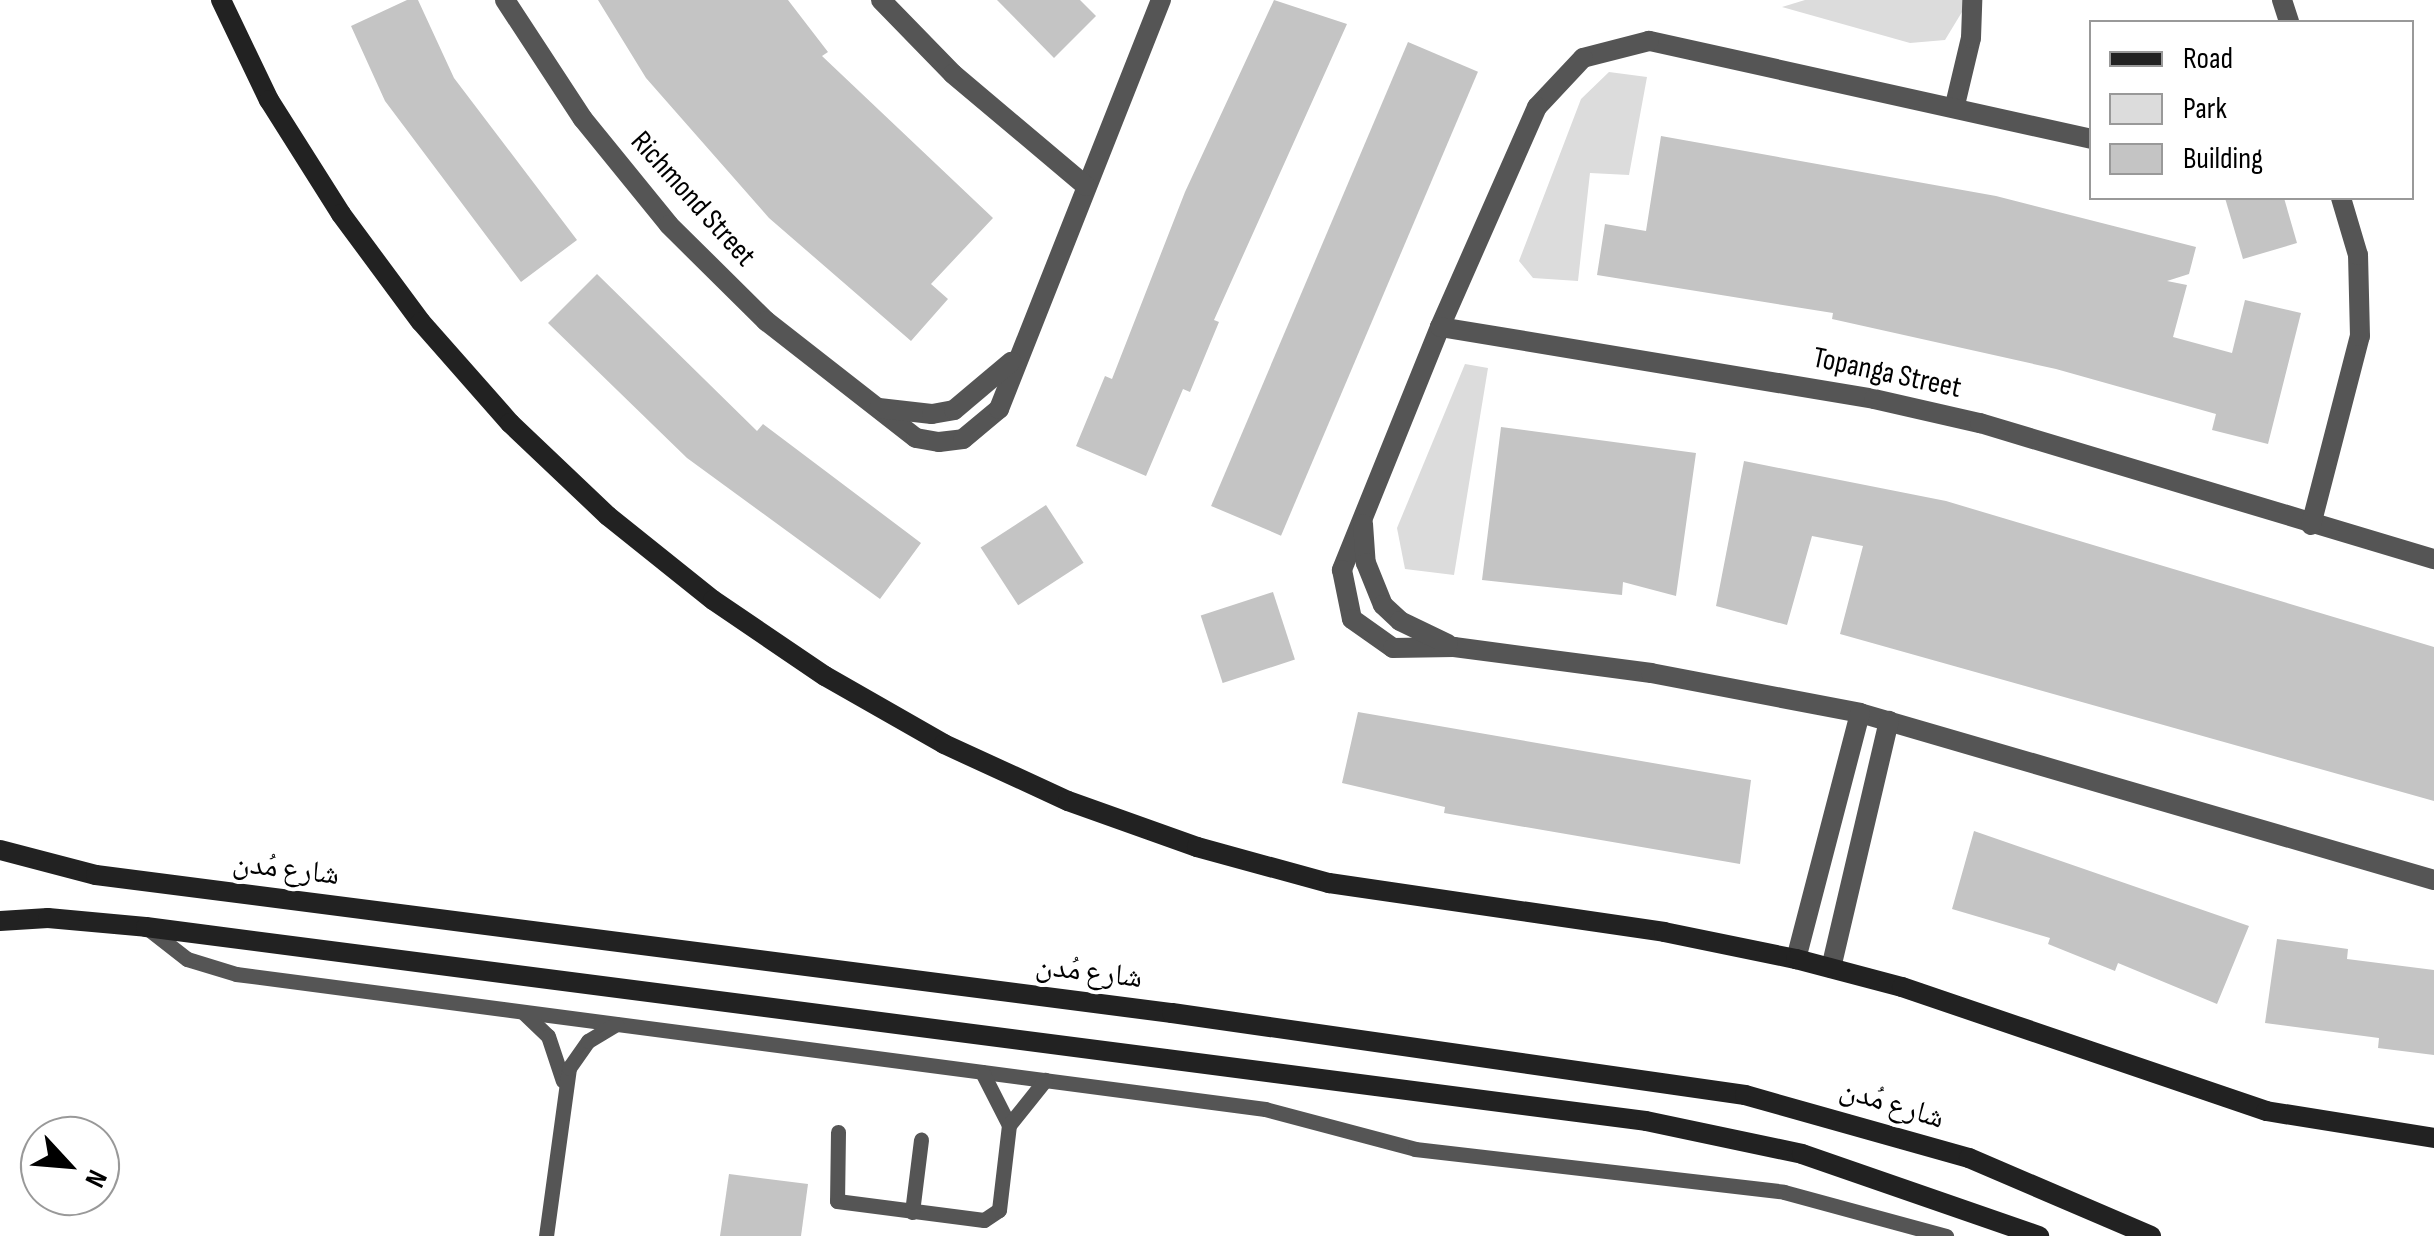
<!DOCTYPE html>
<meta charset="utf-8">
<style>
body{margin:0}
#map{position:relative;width:2434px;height:1236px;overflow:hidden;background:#fff;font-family:"Sofia Sans Condensed","Noto Naskh Arabic",sans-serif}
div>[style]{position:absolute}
.green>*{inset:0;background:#dcdcdc}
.building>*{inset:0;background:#c4c4c4;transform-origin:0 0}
.lane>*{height:15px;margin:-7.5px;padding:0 7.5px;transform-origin:7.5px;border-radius:7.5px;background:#555}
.street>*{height:20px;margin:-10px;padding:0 10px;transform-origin:10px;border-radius:10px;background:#555}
.secondary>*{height:20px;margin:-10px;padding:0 10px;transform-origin:10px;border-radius:10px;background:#222}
span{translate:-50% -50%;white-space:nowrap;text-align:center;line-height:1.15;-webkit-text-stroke:8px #fff;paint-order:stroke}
.street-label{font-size:30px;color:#000}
.legend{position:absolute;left:2089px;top:20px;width:325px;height:180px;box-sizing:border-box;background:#fff;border:2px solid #999;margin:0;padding:12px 18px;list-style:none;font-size:30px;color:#000}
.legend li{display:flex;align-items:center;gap:20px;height:50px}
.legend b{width:50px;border:2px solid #999}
.north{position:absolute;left:20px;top:1116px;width:100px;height:100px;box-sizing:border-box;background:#fff;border:2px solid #999;border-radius:50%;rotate:116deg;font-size:28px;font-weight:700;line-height:40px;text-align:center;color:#000}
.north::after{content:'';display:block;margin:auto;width:35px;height:45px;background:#000;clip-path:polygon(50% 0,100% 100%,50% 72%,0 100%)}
</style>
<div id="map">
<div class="green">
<i style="clip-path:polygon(1805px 0,1964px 0,1965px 7px,1945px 40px,1910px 43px,1782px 7px)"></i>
<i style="clip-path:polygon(1609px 72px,1647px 77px,1629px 175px,1590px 173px,1578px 281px,1533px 278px,1519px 261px,1581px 99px)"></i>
<i style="clip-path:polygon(1465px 364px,1488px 368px,1454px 575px,1405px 569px,1397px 528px)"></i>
</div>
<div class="building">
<i style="clip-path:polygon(407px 0,418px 0,454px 78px,577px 240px,521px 282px,385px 101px,351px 26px)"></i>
<i style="clip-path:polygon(598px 0,788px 0,828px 52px,822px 56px,993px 218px,931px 284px,948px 299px,911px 341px,769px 218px,646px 78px)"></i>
<i style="clip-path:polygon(997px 0,1080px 0,1096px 16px,1054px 58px)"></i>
<i style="clip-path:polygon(1274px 0,1347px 24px,1214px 320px,1219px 322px,1190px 392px,1183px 389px,1146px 476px,1076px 446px,1105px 376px,1112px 379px,1185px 192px)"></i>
<i style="left:1408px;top:42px;width:76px;height:504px;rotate:23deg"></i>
<i style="clip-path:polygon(1661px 136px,1996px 196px,2196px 247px,2189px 274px,2167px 281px,2187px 285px,2173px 337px,2232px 353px,2245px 300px,2301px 313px,2268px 444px,2212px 430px,2216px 414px,2056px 369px,1832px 319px,1833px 313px,1597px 275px,1605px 224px,1646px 231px)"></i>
<i style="clip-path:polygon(2225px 198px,2284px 198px,2297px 243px,2243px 259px)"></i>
<i style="clip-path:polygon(597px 274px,757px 431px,763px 424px,921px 543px,880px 599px,687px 458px,548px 323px)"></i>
<i style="clip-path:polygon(1501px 427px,1696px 453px,1676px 596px,1623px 582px,1622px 595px,1482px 580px)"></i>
<i style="clip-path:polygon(1744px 461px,1946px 501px,2434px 647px,2434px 801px,1840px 634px,1863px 546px,1812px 536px,1787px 625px,1716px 606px)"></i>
<i style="left:1046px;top:505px;width:69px;height:78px;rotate:57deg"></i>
<i style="left:1273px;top:592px;width:71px;height:76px;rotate:72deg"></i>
<i style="clip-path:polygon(1358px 712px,1751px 780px,1740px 864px,1444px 813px,1445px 807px,1342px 783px)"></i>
<i style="clip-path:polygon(1974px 831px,2249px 926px,2217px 1004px,2118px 963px,2115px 971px,2048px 944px,2050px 938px,1952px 909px)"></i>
<i style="clip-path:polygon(2277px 939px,2348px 949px,2347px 959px,2434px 970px,2434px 1055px,2378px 1048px,2379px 1038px,2265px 1023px)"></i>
<i style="clip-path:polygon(729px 1174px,808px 1184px,801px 1236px,720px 1236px)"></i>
</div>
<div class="lane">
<i style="left:146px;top:927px;width:52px;rotate:38deg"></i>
<i style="left:187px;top:959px;width:51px;rotate:17deg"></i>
<i style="left:236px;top:974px;width:1038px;rotate:7.47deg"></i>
<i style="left:1265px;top:1109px;width:155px;rotate:14.9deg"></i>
<i style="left:1415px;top:1149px;width:371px;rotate:6.6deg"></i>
<i style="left:1784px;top:1192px;width:168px;rotate:15.2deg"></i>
<i style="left:524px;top:1013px;width:33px;rotate:44deg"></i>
<i style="left:548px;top:1036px;width:47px;rotate:71.6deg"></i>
<i style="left:982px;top:1072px;width:59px;rotate:63deg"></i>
<i style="left:838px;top:1132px;width:69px;rotate:90.8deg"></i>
<i style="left:837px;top:1201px;width:148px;rotate:7.4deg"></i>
<i style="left:984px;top:1220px;width:18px;rotate:-34deg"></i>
<i style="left:999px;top:1210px;width:86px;rotate:-83.3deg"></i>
<i style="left:1009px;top:1125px;width:58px;rotate:-51.3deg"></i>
<i style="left:912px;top:1212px;width:73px;rotate:-82.9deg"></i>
<i style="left:546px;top:1236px;width:170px;rotate:-82.2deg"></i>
<i style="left:569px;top:1068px;width:33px;rotate:-55deg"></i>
<i style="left:588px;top:1041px;width:33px;rotate:-31deg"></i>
</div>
<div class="street">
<i style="left:505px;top:0;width:142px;rotate:56.8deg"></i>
<i style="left:583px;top:119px;width:136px;rotate:50.9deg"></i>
<i style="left:669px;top:225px;width:136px;rotate:44.7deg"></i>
<i style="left:766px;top:321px;width:190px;rotate:38deg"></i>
<i style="left:916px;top:438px;width:23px;rotate:10deg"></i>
<i style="left:939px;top:442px;width:24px;rotate:-7deg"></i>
<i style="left:963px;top:439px;width:47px;rotate:-39.8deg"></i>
<i style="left:999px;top:409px;width:440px;rotate:-68.4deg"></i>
<i style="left:881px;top:0;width:103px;rotate:45.8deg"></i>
<i style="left:953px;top:74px;width:174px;rotate:40.1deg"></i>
<i style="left:2282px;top:0;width:23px;rotate:72deg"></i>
<i style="left:1955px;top:105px;width:69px;rotate:-76.6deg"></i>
<i style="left:1971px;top:38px;width:38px;rotate:-88deg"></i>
<i style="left:2092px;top:139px;width:454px;rotate:-167.5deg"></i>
<i style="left:1649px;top:41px;width:68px;rotate:165.6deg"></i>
<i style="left:1583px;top:58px;width:67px;rotate:133.2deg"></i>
<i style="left:1537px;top:107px;width:240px;rotate:113.8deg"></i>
<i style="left:1440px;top:327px;width:262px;rotate:112deg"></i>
<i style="left:1342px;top:570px;width:50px;rotate:78.5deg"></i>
<i style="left:1352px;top:619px;width:50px;rotate:35.3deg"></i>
<i style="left:1393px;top:648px;width:61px;rotate:-0.9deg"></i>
<i style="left:1454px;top:647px;width:199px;rotate:7.5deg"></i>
<i style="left:1651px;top:673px;width:213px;rotate:10.8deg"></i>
<i style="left:1860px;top:713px;width:598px;rotate:16.22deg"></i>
<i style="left:1440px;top:327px;width:440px;rotate:9.4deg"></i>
<i style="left:1874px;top:399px;width:109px;rotate:12.8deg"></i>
<i style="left:1980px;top:423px;width:474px;rotate:16.7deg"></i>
<i style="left:879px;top:408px;width:53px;rotate:6.5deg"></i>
<i style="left:932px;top:414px;width:22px;rotate:-10deg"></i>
<i style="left:954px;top:410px;width:75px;rotate:-40.1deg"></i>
<i style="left:1363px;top:524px;width:39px;rotate:86deg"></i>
<i style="left:1366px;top:563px;width:45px;rotate:68deg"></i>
<i style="left:1383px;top:605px;width:23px;rotate:43deg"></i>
<i style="left:1400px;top:621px;width:53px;rotate:25.6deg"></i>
<i style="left:2311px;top:525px;width:195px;rotate:-75.5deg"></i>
<i style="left:2360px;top:336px;width:81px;rotate:-91.4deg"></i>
<i style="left:2358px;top:255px;width:59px;rotate:-106.6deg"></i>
<i style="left:1796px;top:959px;width:254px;rotate:-75.4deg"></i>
<i style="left:1831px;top:968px;width:254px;rotate:-76.8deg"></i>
</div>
<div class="secondary">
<i style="left:221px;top:0;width:111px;rotate:64.4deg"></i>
<i style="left:269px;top:100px;width:135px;rotate:57.7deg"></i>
<i style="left:341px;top:214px;width:134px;rotate:53.5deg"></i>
<i style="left:421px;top:322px;width:135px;rotate:48.6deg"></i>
<i style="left:510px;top:423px;width:135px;rotate:43.5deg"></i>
<i style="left:608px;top:516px;width:134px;rotate:38.7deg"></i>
<i style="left:713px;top:600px;width:135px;rotate:34.2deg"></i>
<i style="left:825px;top:676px;width:137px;rotate:29.7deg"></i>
<i style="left:944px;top:744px;width:136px;rotate:24.7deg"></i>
<i style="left:1068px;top:801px;width:137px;rotate:19.6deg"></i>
<i style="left:1197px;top:847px;width:137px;rotate:15.3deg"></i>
<i style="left:1329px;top:883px;width:339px;rotate:8.3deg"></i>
<i style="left:1664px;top:932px;width:135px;rotate:11.6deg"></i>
<i style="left:1796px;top:959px;width:110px;rotate:14.8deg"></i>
<i style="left:1902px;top:987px;width:385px;rotate:18.8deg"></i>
<i style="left:2266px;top:1111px;width:170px;rotate:9.1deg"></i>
<i style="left:0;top:850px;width:99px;rotate:14.6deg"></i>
<i style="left:96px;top:875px;width:1085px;rotate:7.31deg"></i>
<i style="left:1172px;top:1013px;width:579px;rotate:8.14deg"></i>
<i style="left:1745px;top:1095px;width:233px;rotate:15.7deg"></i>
<i style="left:1969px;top:1158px;width:198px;rotate:23.2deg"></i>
<i style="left:0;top:921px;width:48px;rotate:-3.6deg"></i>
<i style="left:48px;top:918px;width:98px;rotate:5.2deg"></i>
<i style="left:146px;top:927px;width:1512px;rotate:7.37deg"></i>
<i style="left:1646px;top:1121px;width:159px;rotate:11.9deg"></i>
<i style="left:1802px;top:1154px;width:251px;rotate:19.1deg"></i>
</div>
<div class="street-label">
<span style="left:693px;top:199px;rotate:48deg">Richmond Street</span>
<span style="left:1887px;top:373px;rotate:12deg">Topanga Street</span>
<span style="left:286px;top:869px;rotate:7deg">شارع مُدن</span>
<span style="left:1089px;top:972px;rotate:7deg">شارع مُدن</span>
<span style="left:1892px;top:1104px;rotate:17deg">شارع مُدن</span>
</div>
<ul class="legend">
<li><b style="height:12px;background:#222"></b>Road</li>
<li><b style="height:28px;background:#dcdcdc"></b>Park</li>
<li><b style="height:28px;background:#c4c4c4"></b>Building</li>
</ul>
<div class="north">N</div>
</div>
